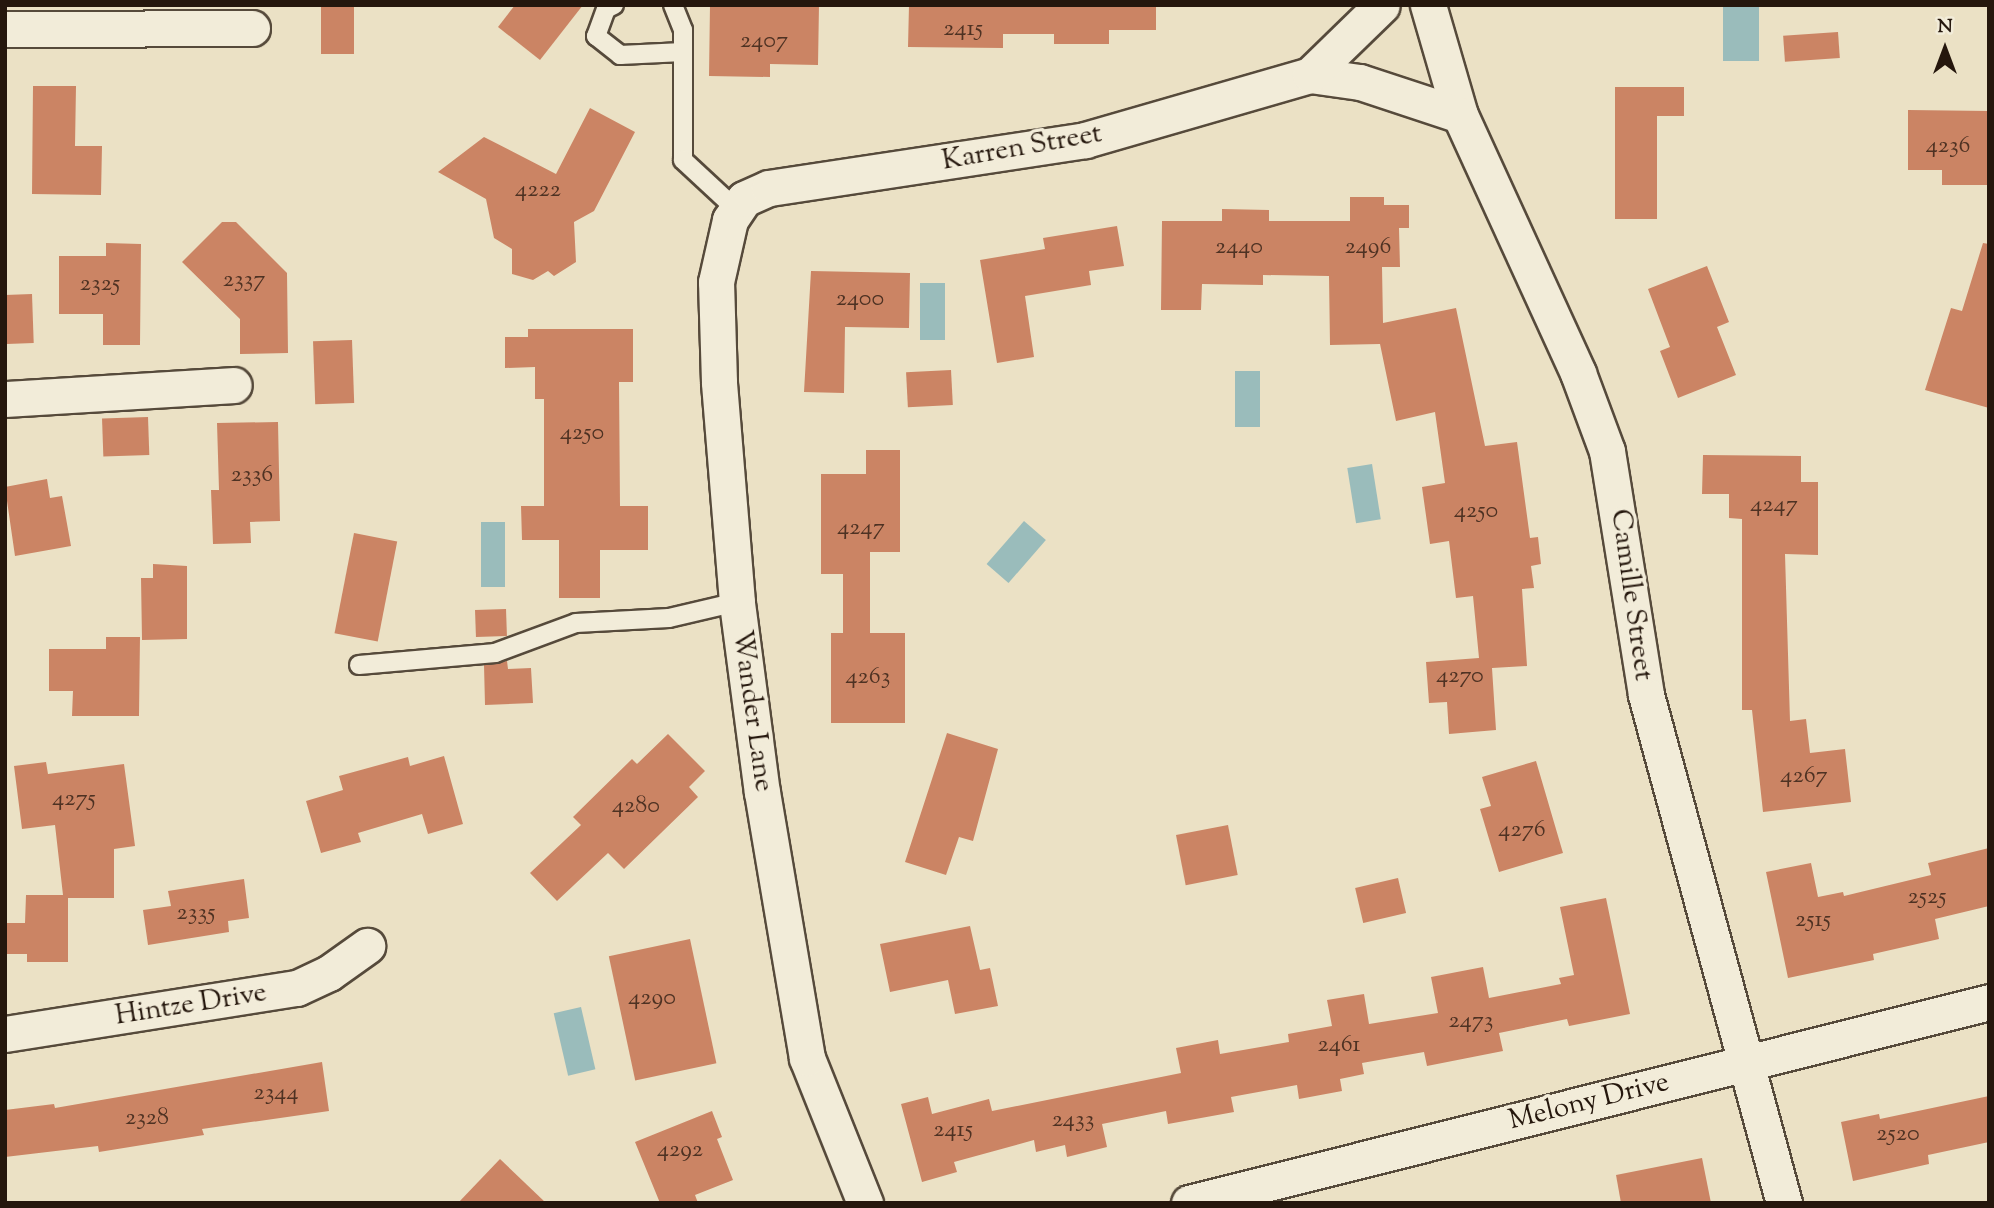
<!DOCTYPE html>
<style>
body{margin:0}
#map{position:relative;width:1994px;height:1208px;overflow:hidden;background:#ebe1c5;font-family:"Sorts Mill Goudy",serif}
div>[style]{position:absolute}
.water>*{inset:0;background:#9abcbb;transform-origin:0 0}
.building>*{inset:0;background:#cb8464;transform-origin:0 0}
.roads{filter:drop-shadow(2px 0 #564a3b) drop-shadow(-2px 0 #564a3b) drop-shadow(0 2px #564a3b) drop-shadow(0 -2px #564a3b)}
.lane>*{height:18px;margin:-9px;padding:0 9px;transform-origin:9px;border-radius:9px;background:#f2ecd9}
.street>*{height:35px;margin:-17.5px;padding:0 17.5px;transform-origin:17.5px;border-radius:17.5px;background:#f2ecd9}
span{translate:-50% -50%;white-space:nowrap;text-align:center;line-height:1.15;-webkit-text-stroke:7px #f2ecd9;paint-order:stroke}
.number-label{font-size:24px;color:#4e3223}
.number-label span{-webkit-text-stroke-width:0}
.street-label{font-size:28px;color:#25170d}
.frame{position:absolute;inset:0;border:7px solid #25170d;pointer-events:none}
.north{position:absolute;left:1910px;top:14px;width:70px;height:70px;-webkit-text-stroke:5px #f2ecd9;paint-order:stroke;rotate:0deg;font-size:19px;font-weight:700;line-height:28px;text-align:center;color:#25170d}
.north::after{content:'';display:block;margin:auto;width:24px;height:32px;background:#25170d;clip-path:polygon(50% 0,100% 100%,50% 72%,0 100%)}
</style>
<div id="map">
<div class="water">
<i style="left:1723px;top:5px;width:36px;height:56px"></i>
<i style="left:920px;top:283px;width:25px;height:57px"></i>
<i style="left:1235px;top:371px;width:25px;height:56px"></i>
<i style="left:1372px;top:464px;width:56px;height:25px;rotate:81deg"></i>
<i style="left:1024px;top:521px;width:29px;height:57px;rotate:41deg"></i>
<i style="left:481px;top:522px;width:24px;height:65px"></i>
<i style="left:581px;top:1007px;width:64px;height:28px;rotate:77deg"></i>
</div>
<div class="building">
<i style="left:321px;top:5px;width:33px;height:49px"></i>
<i style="clip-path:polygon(515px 5px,583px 5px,540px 60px,498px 27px)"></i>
<i style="clip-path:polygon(710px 5px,819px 5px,818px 65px,770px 64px,770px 77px,709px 76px)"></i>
<i style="clip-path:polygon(909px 5px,1156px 5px,1156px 30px,1109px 30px,1109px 44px,1054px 44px,1054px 34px,1003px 34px,1003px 48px,908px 47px)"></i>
<i style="left:1838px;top:32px;width:26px;height:55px;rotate:86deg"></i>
<i style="clip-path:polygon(33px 86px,76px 86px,75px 146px,102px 146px,101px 195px,32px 194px)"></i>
<i style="clip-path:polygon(1615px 87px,1684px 87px,1684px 116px,1657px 116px,1657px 219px,1615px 219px)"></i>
<i style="clip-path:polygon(590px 108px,635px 132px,594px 211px,574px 222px,576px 262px,554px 276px,548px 271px,533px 280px,512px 274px,512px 249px,494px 238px,486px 199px,438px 172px,484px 137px,556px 174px)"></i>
<i style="clip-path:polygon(1908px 110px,1989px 111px,1989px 185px,1942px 185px,1942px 170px,1908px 170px)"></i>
<i style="clip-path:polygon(1350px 197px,1384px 197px,1384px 205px,1409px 205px,1409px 228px,1399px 228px,1400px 267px,1382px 267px,1383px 323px,1456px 308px,1485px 446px,1517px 442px,1530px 538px,1538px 537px,1541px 564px,1531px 566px,1534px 588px,1522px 589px,1527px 666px,1492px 668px,1496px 730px,1449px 734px,1447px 702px,1429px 703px,1426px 662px,1479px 658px,1473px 596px,1456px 598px,1449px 541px,1430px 544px,1422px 487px,1445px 483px,1435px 412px,1396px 421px,1380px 344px,1330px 345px,1329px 276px,1263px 275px,1263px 285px,1202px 284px,1201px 310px,1161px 310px,1162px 221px,1222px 221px,1222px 209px,1269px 210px,1269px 221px,1350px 221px)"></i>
<i style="clip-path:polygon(222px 222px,236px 222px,287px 273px,288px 353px,240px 354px,240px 319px,182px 262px)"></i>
<i style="clip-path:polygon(1117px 226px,1124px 266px,1089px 271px,1091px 285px,1025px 296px,1034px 357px,997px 363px,980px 260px,1045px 249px,1043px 238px)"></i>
<i style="clip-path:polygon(106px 243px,141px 244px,140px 345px,103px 345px,103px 314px,59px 314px,59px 256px,106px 256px)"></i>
<i style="clip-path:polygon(1983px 243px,1989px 244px,1989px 408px,1925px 390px,1951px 308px,1962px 311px)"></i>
<i style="clip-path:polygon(1707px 266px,1729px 322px,1717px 327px,1736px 375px,1678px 398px,1660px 351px,1670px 347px,1648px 289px)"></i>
<i style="clip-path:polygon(811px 271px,910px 273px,909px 328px,845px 327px,844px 393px,804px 392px)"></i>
<i style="left:32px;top:294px;width:49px;height:27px;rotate:88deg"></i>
<i style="clip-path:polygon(528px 329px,633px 329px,633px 382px,619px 382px,620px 506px,648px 506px,648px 550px,600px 550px,600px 598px,559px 598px,559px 540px,522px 540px,521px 506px,544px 506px,544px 399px,535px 399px,535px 367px,505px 368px,505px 337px,528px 337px)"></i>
<i style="left:352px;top:340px;width:63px;height:39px;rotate:88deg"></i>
<i style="left:951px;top:370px;width:35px;height:45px;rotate:87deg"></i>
<i style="left:148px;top:417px;width:38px;height:46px;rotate:88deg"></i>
<i style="clip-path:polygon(278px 422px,280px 521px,250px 522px,251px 543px,213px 544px,211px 490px,219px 490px,217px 423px)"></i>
<i style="clip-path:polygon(866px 450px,900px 450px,900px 552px,870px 552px,870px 633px,905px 633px,905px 723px,831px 723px,831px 633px,843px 633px,843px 574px,821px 574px,821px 474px,866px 474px)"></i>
<i style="clip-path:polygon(1703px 455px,1801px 456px,1801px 482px,1818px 482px,1818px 555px,1785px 554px,1790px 721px,1806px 719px,1810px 753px,1845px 749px,1851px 802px,1763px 812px,1752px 710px,1742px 710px,1742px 519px,1729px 518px,1729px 494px,1702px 494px)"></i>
<i style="clip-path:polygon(47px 479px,50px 498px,62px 496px,71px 546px,15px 556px,5px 487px)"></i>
<i style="left:354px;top:533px;width:44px;height:102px;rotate:11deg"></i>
<i style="clip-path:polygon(153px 564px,187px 566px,187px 639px,142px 640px,141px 578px,153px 578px)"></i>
<i style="left:506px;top:609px;width:27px;height:31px;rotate:88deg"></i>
<i style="clip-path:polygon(106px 637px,140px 637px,139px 716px,72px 716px,73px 691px,49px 691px,49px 649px,106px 649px)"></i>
<i style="clip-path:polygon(507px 661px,508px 669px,531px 668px,533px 703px,485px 705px,484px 665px)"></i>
<i style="clip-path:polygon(947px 733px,998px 749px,973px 841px,959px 837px,946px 875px,905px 862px)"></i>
<i style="clip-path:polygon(668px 734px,705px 771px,689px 787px,698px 797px,624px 869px,608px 853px,557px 901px,530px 873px,581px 825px,573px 817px,632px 759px,637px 764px)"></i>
<i style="clip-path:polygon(444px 756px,463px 824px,428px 834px,422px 814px,358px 833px,361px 842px,321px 853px,306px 801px,343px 790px,339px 776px,408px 757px,410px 766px)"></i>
<i style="clip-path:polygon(1536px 761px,1563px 853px,1499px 872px,1480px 809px,1491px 806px,1482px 777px)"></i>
<i style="clip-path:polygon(46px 762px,48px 774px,124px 764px,135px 846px,114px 849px,114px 898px,68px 898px,68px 962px,27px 962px,27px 954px,6px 954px,6px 923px,25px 923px,26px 895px,63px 895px,55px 825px,22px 829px,14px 766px)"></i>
<i style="left:1228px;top:825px;width:51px;height:53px;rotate:79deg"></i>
<i style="clip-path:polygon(1989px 848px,1989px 906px,1935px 919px,1939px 939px,1873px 954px,1874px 960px,1788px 978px,1766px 872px,1811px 863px,1818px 897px,1843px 892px,1844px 896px,1931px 875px,1928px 863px)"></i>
<i style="left:1398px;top:878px;width:36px;height:44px;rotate:77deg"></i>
<i style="clip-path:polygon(244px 879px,249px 918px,228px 921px,229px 932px,148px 945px,143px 910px,171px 906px,168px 891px)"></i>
<i style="clip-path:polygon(1606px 898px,1630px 1014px,1569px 1026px,1567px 1019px,1499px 1033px,1503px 1051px,1427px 1066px,1424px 1052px,1362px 1063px,1364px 1074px,1340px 1079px,1342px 1091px,1299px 1099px,1297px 1085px,1231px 1097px,1234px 1112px,1168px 1124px,1166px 1111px,1102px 1124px,1107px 1147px,1067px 1157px,1065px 1145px,1036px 1152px,1034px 1140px,954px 1162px,957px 1172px,922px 1182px,901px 1104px,928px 1097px,932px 1114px,989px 1099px,992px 1111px,1181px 1073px,1176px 1048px,1218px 1040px,1220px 1054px,1289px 1042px,1288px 1034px,1332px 1026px,1327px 1000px,1364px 994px,1369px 1024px,1438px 1013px,1431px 977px,1483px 967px,1489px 998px,1561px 984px,1559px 978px,1574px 975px,1560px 907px)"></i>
<i style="clip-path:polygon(970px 926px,980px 970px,990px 968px,998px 1006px,955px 1014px,948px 980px,890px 992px,880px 944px)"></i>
<i style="left:690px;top:939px;width:127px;height:83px;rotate:78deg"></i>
<i style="clip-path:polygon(322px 1062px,329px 1111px,202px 1129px,204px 1135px,99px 1152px,98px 1146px,5px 1157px,5px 1110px,54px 1104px,55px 1108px)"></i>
<i style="clip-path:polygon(1989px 1096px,1989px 1142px,1928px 1155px,1929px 1164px,1853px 1181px,1841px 1122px,1879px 1114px,1880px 1119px)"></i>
<i style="clip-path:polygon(712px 1111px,722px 1137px,717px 1139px,733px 1180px,695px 1195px,698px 1203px,660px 1203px,635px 1142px)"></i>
<i style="clip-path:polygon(1702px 1158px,1711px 1203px,1621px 1203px,1616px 1175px)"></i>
<i style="clip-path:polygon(500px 1159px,546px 1203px,458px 1203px)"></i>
</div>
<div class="roads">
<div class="lane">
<i style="left:614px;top:5px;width:9px;rotate:153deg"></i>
<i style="left:606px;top:9px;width:29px;rotate:110deg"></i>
<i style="left:596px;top:36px;width:31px;rotate:38deg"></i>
<i style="left:620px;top:55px;width:63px;rotate:-2.7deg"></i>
<i style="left:673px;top:5px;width:27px;rotate:68deg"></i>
<i style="left:683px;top:30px;width:130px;rotate:90deg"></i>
<i style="left:683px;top:160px;width:72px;rotate:42.8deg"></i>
<i style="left:359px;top:665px;width:137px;rotate:-5deg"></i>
<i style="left:495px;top:653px;width:86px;rotate:-20.3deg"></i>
<i style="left:576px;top:623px;width:93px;rotate:-3.1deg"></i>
<i style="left:669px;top:618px;width:70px;rotate:-13.2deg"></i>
</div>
<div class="street">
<i style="left:1428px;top:5px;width:115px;rotate:73.8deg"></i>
<i style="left:1460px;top:115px;width:284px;rotate:65.4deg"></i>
<i style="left:1578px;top:373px;width:83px;rotate:69.6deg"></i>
<i style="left:1607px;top:451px;width:247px;rotate:80.9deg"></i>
<i style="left:1646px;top:695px;width:526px;rotate:74.8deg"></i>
<i style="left:5px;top:29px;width:247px;rotate:-0.2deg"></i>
<i style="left:1310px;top:75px;width:50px;rotate:8deg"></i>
<i style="left:1360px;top:82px;width:105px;rotate:18.3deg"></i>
<i style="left:5px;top:399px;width:229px;rotate:-3.5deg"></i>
<i style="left:5px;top:1034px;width:296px;rotate:-9deg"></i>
<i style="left:297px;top:988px;width:35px;rotate:-25deg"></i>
<i style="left:329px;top:973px;width:47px;rotate:-35.4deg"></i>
<i style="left:865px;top:1203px;width:156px;rotate:-111.8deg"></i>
<i style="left:807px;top:1058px;width:269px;rotate:-99.6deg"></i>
<i style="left:762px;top:793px;width:193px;rotate:-97.5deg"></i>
<i style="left:737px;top:602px;width:221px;rotate:-94.7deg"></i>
<i style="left:719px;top:382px;width:100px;rotate:-91.7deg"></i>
<i style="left:716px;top:282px;width:64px;rotate:-77.3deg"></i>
<i style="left:730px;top:220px;width:25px;rotate:-56deg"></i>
<i style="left:744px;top:199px;width:27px;rotate:-24deg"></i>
<i style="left:769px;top:188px;width:320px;rotate:-8.6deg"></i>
<i style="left:1085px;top:140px;width:234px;rotate:-16.1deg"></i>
<i style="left:1310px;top:75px;width:100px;rotate:-44.2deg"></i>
<i style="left:1189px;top:1203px;width:825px;rotate:-14.1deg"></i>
</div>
</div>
<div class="number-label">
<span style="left:963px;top:30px">2415</span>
<span style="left:764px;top:42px">2407</span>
<span style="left:1948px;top:147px">4236</span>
<span style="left:538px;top:191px">4222</span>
<span style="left:1239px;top:248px">2440</span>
<span style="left:1368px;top:248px">2496</span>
<span style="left:244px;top:281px">2337</span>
<span style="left:100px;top:285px">2325</span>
<span style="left:860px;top:300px">2400</span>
<span style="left:582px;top:434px">4250</span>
<span style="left:252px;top:476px">2336</span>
<span style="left:1774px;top:506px">4247</span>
<span style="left:1476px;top:512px">4250</span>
<span style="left:861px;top:529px">4247</span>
<span style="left:1460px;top:677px">4270</span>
<span style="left:868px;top:678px">4263</span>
<span style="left:1804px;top:777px">4267</span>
<span style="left:74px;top:800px">4275</span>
<span style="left:636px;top:807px">4280</span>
<span style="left:1522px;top:831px">4276</span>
<span style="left:1927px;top:898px">2525</span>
<span style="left:196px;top:914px">2335</span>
<span style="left:1813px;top:921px">2515</span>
<span style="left:652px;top:999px">4290</span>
<span style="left:1471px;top:1022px">2473</span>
<span style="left:1339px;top:1046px">2461</span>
<span style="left:276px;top:1094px">2344</span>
<span style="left:147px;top:1119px">2328</span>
<span style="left:1073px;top:1121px">2433</span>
<span style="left:953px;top:1131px">2415</span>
<span style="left:1898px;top:1135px">2520</span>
<span style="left:680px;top:1151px">4292</span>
</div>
<div class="street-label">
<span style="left:1022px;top:148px;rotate:-10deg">Karren Street</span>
<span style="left:1631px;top:595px;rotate:82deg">Camille Street</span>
<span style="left:752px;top:711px;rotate:82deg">Wander Lane</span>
<span style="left:191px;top:1005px;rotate:-9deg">Hintze Drive</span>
<span style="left:1589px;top:1102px;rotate:-14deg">Melony Drive</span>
</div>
<div class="frame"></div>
<div class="north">N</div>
</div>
